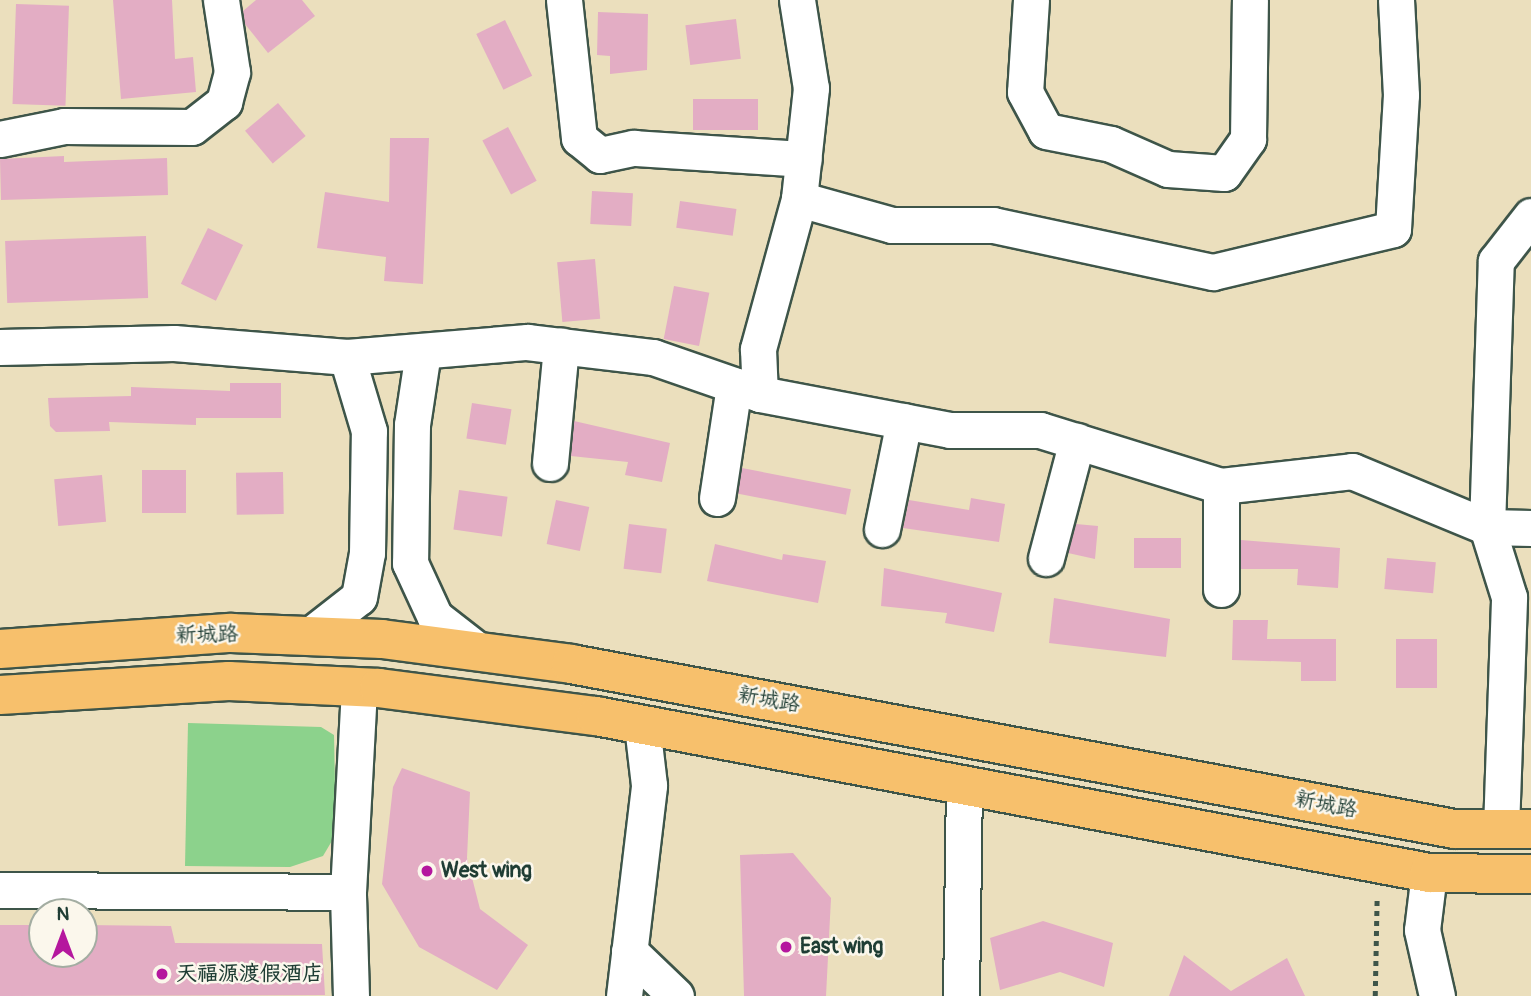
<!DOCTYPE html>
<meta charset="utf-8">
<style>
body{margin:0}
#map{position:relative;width:1531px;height:996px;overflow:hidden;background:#ebdfbd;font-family:Pangolin,"LXGW WenKai TC",sans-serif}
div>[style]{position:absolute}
.green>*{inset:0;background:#8cd28c}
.building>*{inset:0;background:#e3adc4;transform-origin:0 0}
.path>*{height:4.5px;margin-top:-2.25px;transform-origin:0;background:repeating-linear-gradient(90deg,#3e5549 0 5px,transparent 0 10px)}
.roads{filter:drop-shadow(2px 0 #3e5549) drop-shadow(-2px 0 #3e5549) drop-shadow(0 2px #3e5549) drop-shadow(0 -2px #3e5549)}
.minor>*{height:35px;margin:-17.5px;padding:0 17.5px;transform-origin:17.5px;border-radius:17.5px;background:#fff}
.major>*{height:38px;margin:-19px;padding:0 19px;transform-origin:19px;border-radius:19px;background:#f7c06c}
.dots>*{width:19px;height:19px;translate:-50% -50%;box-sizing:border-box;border:4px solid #fbf7ec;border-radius:50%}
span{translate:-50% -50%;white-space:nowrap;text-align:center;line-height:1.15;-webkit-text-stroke:5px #fbf7ec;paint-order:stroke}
.street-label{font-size:21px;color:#1f3d34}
.poi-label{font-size:21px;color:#1f3d34;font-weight:700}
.left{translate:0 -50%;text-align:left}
.north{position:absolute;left:28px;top:898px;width:70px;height:70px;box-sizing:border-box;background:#fbf7ec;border:2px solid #a3ada2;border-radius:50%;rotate:0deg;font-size:19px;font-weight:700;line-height:28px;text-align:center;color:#1f3d34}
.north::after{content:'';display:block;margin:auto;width:24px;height:32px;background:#b5179e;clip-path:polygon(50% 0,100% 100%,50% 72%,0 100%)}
</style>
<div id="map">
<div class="green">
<i style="clip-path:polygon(188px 723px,321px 727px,334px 735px,336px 834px,323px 856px,290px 867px,185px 866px)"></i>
</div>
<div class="building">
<i style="clip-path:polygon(113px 0,172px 0,175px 59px,193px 57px,196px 92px,121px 99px)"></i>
<i style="clip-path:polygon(256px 0,302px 0,315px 16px,268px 53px,245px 24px,243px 11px)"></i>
<i style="left:16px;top:4px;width:53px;height:100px;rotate:2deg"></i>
<i style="clip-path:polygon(598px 12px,648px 14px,647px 70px,610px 74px,610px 56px,597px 55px)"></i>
<i style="left:736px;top:19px;width:40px;height:51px;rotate:83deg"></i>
<i style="left:505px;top:20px;width:62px;height:32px;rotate:64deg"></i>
<i style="left:758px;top:99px;width:31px;height:65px;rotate:90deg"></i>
<i style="left:278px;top:103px;width:43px;height:43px;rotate:50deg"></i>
<i style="left:508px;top:127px;width:61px;height:29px;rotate:62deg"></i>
<i style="clip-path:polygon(390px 138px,429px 138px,423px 284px,384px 281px,386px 257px,317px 248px,325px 192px,389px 202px)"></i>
<i style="clip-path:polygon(64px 156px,64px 162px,167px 158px,168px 195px,1px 200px,0 159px)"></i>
<i style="left:592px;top:191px;width:41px;height:33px;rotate:3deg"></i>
<i style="left:680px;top:201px;width:57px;height:27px;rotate:8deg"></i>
<i style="left:208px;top:228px;width:39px;height:62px;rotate:26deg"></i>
<i style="left:146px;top:236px;width:62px;height:141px;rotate:88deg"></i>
<i style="left:595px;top:259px;width:60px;height:38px;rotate:85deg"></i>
<i style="left:674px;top:286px;width:36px;height:54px;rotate:11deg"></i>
<i style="clip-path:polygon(230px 383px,281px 383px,281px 418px,196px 418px,196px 425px,109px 422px,110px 431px,56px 432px,50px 426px,48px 398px,131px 396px,131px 387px,230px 391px)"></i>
<i style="left:472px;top:403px;width:40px;height:36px;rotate:9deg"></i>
<i style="clip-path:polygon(574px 421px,670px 443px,662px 482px,625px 475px,628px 462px,571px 456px)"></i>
<i style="left:742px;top:468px;width:111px;height:26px;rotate:11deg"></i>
<i style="left:142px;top:470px;width:44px;height:43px"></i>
<i style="left:283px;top:472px;width:42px;height:47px;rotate:89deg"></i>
<i style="left:102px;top:475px;width:47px;height:48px;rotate:85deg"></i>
<i style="left:459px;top:490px;width:49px;height:40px;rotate:8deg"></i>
<i style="clip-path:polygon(971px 498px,1005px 504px,999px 542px,903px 528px,909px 500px,969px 510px)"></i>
<i style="left:556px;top:500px;width:34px;height:45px;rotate:12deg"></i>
<i style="left:629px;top:524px;width:38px;height:45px;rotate:7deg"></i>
<i style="clip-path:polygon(1076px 524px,1098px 526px,1095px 559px,1068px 553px)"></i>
<i style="left:1134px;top:538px;width:47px;height:30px"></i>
<i style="clip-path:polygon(1241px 540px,1340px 548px,1338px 588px,1297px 585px,1298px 569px,1241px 569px)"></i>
<i style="clip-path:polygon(715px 544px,782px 560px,783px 554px,826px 561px,818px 603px,707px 581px)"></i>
<i style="left:1387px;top:558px;width:49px;height:31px;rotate:5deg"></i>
<i style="clip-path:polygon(884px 568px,1002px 593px,994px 632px,945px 623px,947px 613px,881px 606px)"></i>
<i style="clip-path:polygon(1054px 598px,1170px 619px,1166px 657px,1049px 643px)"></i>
<i style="clip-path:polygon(1233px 620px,1268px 620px,1267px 639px,1336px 639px,1336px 681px,1301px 681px,1301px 662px,1232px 660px)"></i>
<i style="left:1396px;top:639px;width:41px;height:49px"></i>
<i style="clip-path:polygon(402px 768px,470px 792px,467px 858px,480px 909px,528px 945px,497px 990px,419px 947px,382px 884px,393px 787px)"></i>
<i style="clip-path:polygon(793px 853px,831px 898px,826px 996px,744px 996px,740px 855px)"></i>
<i style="clip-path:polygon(1043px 921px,1113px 943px,1104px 987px,1060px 972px,1000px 990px,990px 938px)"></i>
<i style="clip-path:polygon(0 925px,42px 925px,42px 954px,84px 954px,84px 925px,171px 926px,175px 943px,322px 944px,325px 995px,0 996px)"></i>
<i style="clip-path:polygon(1184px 955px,1231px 991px,1287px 958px,1305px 996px,1169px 996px)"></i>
</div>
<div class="path">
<i style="left:1375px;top:996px;width:100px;rotate:-88.9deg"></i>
</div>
<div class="roads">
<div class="minor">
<i style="left:564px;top:0;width:139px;rotate:83.8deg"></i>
<i style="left:579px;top:138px;width:27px;rotate:39deg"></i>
<i style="left:600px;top:155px;width:35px;rotate:-12deg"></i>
<i style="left:634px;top:148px;width:170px;rotate:3.7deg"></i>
<i style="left:797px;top:0;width:89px;rotate:81deg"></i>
<i style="left:811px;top:88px;width:112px;rotate:96.2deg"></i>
<i style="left:799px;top:199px;width:156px;rotate:105.3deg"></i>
<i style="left:758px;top:349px;width:45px;rotate:87.5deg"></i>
<i style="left:760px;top:394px;width:193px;rotate:10.7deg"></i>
<i style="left:950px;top:430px;width:90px"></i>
<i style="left:1040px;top:430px;width:189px;rotate:17.2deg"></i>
<i style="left:1221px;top:486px;width:132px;rotate:-6.5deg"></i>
<i style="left:1352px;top:471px;width:146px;rotate:22.5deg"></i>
<i style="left:1487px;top:527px;width:44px;rotate:1.3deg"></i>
<i style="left:1031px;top:0;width:92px;rotate:93.7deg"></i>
<i style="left:1025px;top:92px;width:44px;rotate:61.7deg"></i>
<i style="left:1046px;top:131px;width:66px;rotate:11.3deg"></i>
<i style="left:1111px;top:144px;width:62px;rotate:23.7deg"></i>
<i style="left:1168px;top:169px;width:56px;rotate:4.1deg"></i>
<i style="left:1224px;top:173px;width:42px;rotate:-54.8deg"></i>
<i style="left:1248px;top:139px;width:139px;rotate:-89.2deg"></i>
<i style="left:0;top:139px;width:65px;rotate:-11.5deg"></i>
<i style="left:64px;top:126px;width:128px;rotate:0.4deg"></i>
<i style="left:192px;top:127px;width:41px;rotate:-38deg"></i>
<i style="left:224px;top:102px;width:31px;rotate:-75deg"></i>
<i style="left:232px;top:72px;width:73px;rotate:-98.7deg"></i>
<i style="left:799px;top:199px;width:97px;rotate:15.6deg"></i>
<i style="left:892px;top:225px;width:101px"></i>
<i style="left:993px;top:225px;width:225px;rotate:12.1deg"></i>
<i style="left:1213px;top:272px;width:185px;rotate:-13.4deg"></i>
<i style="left:1393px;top:229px;width:134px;rotate:-86.6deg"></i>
<i style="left:1401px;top:95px;width:95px;rotate:-93deg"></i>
<i style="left:0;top:347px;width:174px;rotate:-1.3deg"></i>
<i style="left:174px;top:343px;width:174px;rotate:4.6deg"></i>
<i style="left:347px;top:357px;width:181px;rotate:-4.8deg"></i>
<i style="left:527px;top:342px;width:127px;rotate:6.8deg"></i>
<i style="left:653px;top:357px;width:113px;rotate:19.1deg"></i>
<i style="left:423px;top:352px;width:74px;rotate:98.6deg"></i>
<i style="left:412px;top:425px;width:138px;rotate:90.8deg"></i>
<i style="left:410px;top:563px;width:60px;rotate:65.2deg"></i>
<i style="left:435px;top:617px;width:57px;rotate:37.9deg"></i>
<i style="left:550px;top:463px;width:118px;rotate:-84.6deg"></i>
<i style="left:717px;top:498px;width:114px;rotate:-81.4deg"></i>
<i style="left:882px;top:529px;width:110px;rotate:-78.5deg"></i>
<i style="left:1046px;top:558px;width:121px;rotate:-75.2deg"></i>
<i style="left:1221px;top:589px;width:103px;rotate:-90deg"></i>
<i style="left:309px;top:636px;width:63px;rotate:-38deg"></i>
<i style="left:359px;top:597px;width:45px;rotate:-79.7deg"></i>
<i style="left:367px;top:553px;width:122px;rotate:-89.1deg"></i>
<i style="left:369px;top:431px;width:77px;rotate:-106.6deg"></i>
<i style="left:1501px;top:829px;width:232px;rotate:-88deg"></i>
<i style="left:1509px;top:597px;width:73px;rotate:-107.4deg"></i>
<i style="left:1487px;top:527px;width:266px;rotate:-88.1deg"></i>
<i style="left:1496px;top:261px;width:57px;rotate:-52.1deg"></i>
<i style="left:1429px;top:873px;width:57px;rotate:97deg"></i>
<i style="left:1422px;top:930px;width:68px;rotate:77.2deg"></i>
<i style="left:0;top:890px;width:348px;rotate:0.3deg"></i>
<i style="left:629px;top:951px;width:65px;rotate:43.8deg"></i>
<i style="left:351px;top:996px;width:104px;rotate:-91.7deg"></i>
<i style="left:348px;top:892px;width:205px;rotate:-86.9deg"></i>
<i style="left:624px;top:996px;width:212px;rotate:-83.2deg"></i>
<i style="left:649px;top:785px;width:60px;rotate:-96.7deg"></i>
<i style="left:961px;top:996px;width:211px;rotate:-89.2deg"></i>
</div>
<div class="major">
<i style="left:0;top:649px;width:232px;rotate:-4deg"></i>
<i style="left:231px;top:633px;width:151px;rotate:2.3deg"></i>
<i style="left:382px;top:639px;width:191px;rotate:7.5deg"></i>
<i style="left:571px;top:664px;width:898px;rotate:10.58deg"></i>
<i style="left:1454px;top:829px;width:77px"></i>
<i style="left:0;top:695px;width:229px;rotate:-3.5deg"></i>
<i style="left:229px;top:681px;width:150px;rotate:2.7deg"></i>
<i style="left:379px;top:688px;width:219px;rotate:7.4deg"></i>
<i style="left:596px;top:716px;width:848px;rotate:10.67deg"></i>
<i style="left:1429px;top:873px;width:102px;rotate:0.6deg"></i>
</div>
</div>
<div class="dots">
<i style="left:427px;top:871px;background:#b5179e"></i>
<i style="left:786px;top:947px;background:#b5179e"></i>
<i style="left:162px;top:974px;background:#b5179e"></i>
</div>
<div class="street-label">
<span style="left:207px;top:635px;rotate:-1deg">新城路</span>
<span style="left:769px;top:700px;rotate:10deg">新城路</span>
<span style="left:1326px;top:805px;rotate:11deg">新城路</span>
</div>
<div class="poi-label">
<span class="left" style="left:441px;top:871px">West wing</span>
<span class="left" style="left:800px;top:947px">East wing</span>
<span class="left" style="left:176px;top:974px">天福源渡假酒店</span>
</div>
<div class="north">N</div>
</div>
